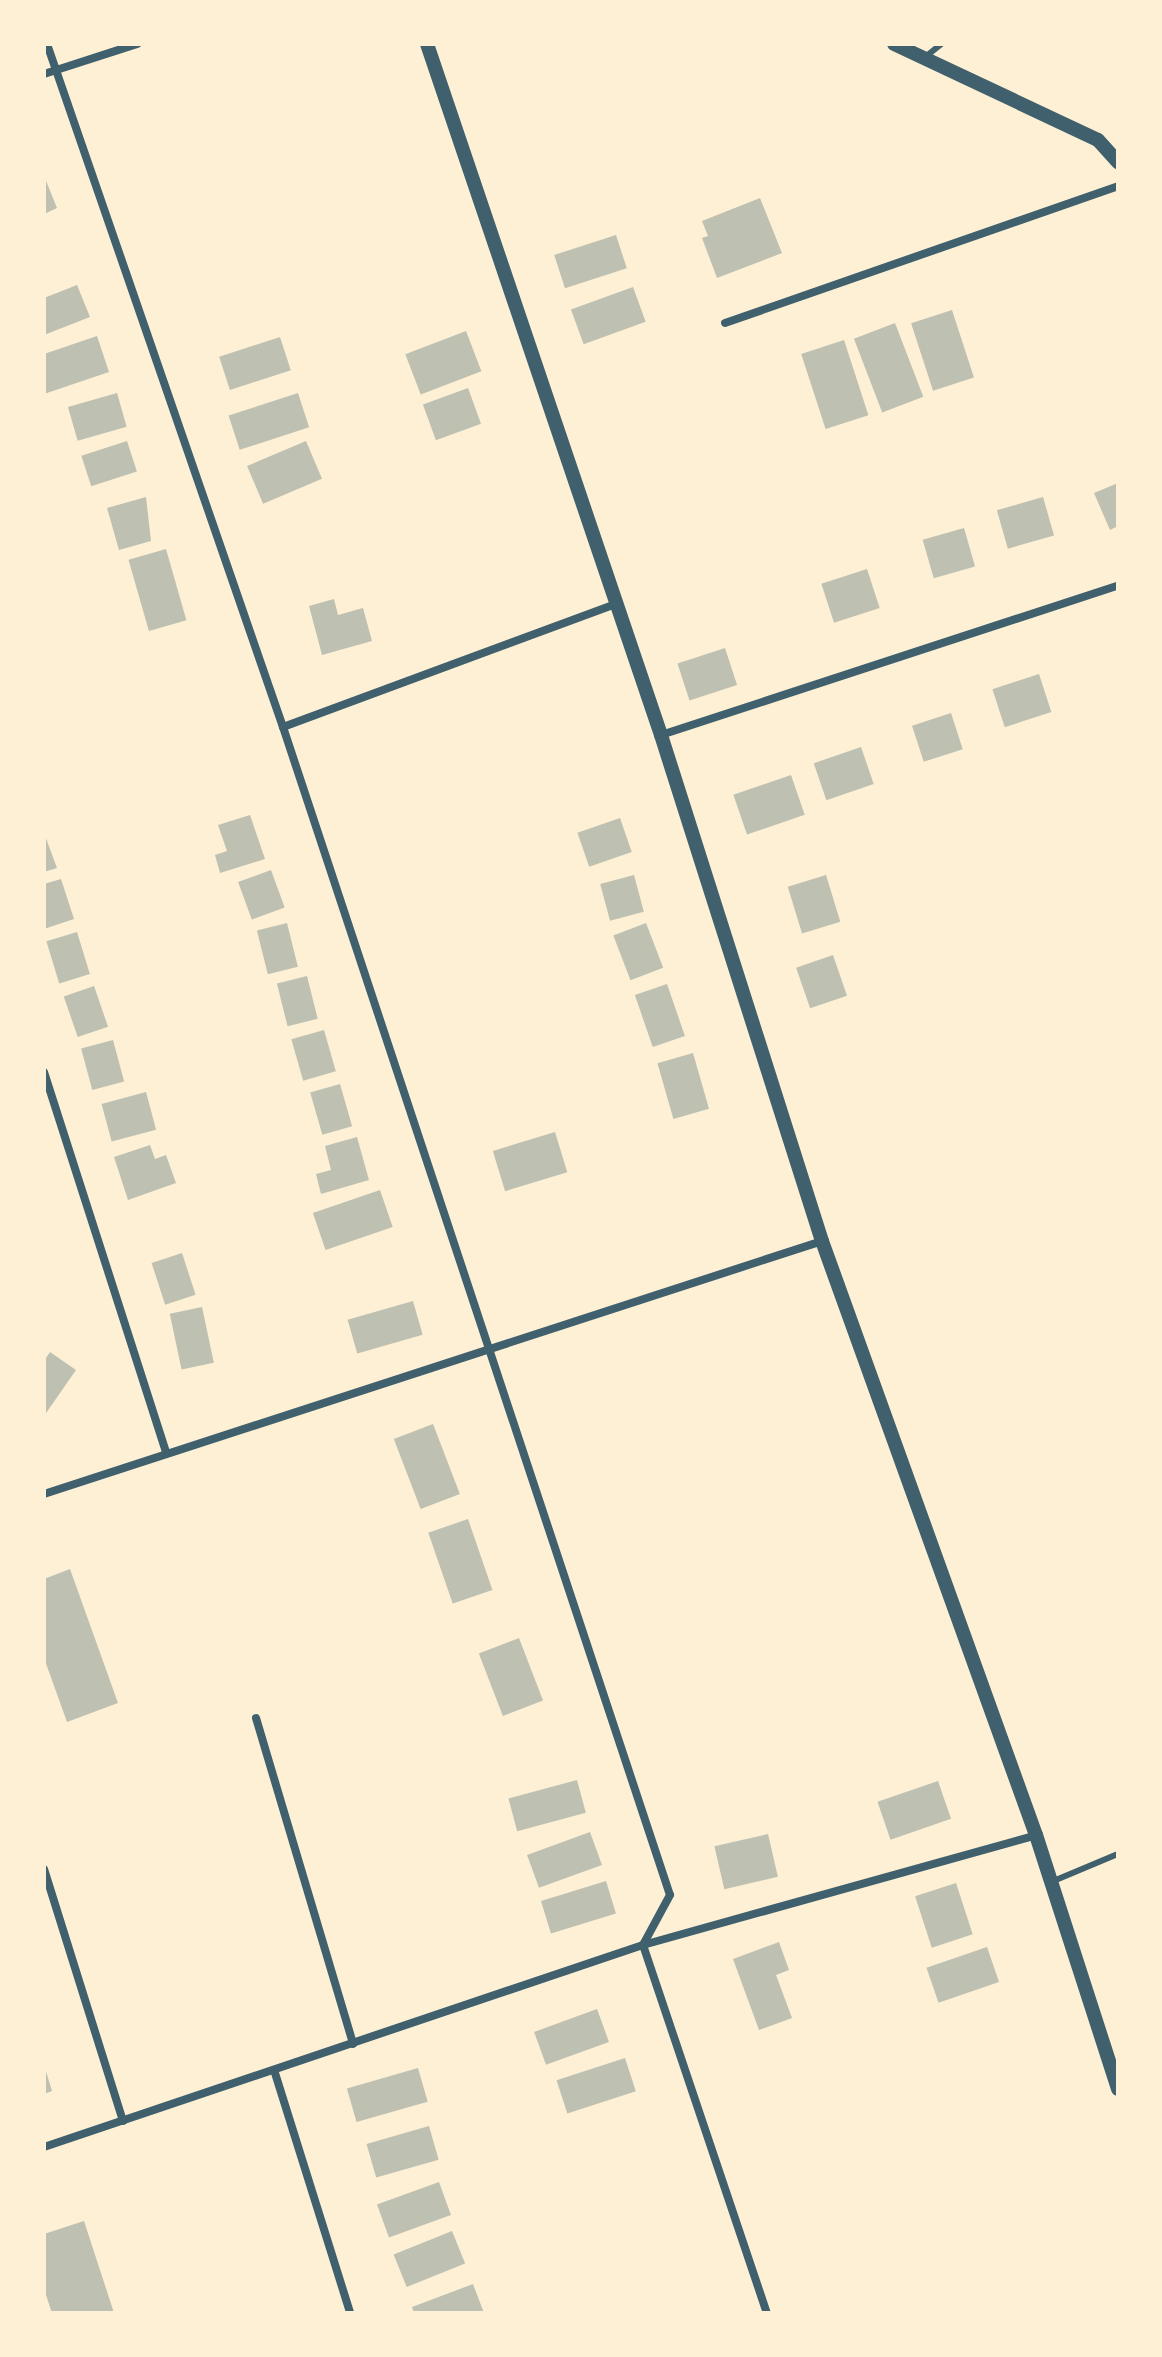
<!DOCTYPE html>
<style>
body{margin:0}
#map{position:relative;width:1162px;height:2357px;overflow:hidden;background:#fdf0d5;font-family:Roboto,sans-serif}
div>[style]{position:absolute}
.building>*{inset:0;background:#bec0b2;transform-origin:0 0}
.service>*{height:6px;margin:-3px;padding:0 3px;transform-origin:3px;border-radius:3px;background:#3f606c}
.minor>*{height:8px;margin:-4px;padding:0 4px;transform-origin:4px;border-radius:4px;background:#3f606c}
.tertiary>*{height:14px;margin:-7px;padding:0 7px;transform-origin:7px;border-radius:7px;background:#3f606c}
span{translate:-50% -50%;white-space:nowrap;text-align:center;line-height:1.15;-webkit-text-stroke:6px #fdf0d5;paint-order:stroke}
.frame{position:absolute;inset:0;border:46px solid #fdf0d5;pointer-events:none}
</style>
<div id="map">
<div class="building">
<i style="clip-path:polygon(44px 176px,57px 208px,44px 214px)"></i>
<i style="clip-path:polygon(760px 198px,782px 253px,717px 278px,702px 238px,708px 236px,702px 221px)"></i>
<i style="left:616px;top:235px;width:35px;height:65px;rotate:72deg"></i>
<i style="clip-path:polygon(77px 285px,90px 317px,44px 335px,44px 298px)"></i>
<i style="left:633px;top:287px;width:37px;height:66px;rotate:70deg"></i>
<i style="left:952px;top:310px;width:71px;height:43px;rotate:72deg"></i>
<i style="left:895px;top:323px;width:79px;height:44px;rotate:69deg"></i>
<i style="left:466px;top:331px;width:43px;height:65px;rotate:69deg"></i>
<i style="clip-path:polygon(97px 336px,109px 372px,44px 394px,44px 354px)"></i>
<i style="left:280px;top:337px;width:35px;height:64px;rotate:72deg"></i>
<i style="left:844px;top:340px;width:79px;height:45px;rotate:72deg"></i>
<i style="left:468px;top:388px;width:38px;height:48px;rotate:70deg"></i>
<i style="left:117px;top:393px;width:35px;height:51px;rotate:74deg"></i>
<i style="left:298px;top:393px;width:36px;height:73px;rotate:72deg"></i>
<i style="left:127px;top:441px;width:32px;height:48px;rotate:72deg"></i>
<i style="left:306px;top:441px;width:41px;height:64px;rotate:67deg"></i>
<i style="clip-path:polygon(1118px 483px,1118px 526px,1110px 530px,1094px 493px)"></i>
<i style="clip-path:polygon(146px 497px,151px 541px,119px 550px,107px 508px)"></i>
<i style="left:1043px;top:497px;width:40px;height:48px;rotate:74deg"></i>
<i style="left:964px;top:528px;width:40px;height:43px;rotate:74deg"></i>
<i style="left:166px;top:549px;width:74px;height:39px;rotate:74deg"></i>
<i style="left:867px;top:569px;width:41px;height:48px;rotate:72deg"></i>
<i style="clip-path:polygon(334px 599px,338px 615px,363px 608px,372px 641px,322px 655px,309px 606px)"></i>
<i style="left:725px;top:648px;width:39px;height:50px;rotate:72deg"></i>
<i style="left:1039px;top:674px;width:40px;height:49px;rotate:72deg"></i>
<i style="left:951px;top:713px;width:38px;height:41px;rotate:72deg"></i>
<i style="left:861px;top:747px;width:39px;height:50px;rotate:71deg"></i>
<i style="left:791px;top:775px;width:42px;height:61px;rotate:71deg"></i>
<i style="clip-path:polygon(250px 815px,265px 859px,220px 873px,215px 855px,227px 851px,218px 825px)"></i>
<i style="left:620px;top:818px;width:36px;height:45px;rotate:71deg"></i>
<i style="clip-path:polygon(44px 833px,57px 868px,44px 872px)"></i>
<i style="left:271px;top:870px;width:40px;height:35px;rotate:70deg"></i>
<i style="left:634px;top:875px;width:38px;height:35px;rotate:75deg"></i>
<i style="left:826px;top:875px;width:49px;height:40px;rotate:73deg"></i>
<i style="clip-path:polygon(61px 879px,74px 919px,44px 929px,44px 884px)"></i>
<i style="left:287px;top:923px;width:45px;height:31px;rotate:76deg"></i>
<i style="left:646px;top:923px;width:48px;height:35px;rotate:69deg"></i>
<i style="left:77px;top:932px;width:44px;height:32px;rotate:73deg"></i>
<i style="left:833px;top:955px;width:43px;height:39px;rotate:71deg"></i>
<i style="left:307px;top:976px;width:44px;height:31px;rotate:76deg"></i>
<i style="left:667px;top:984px;width:55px;height:34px;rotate:71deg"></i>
<i style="left:94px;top:986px;width:43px;height:32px;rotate:71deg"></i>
<i style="left:324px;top:1030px;width:43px;height:34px;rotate:74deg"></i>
<i style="left:113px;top:1040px;width:43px;height:33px;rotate:75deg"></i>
<i style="left:693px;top:1053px;width:58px;height:37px;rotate:74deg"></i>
<i style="left:340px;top:1084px;width:44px;height:31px;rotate:74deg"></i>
<i style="left:146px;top:1092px;width:39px;height:46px;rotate:75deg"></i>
<i style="left:555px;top:1132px;width:42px;height:65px;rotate:73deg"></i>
<i style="clip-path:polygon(357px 1137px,369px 1180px,321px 1194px,316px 1174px,331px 1170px,325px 1146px)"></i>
<i style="clip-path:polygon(150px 1145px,155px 1159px,166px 1155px,176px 1183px,128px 1200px,114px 1157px)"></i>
<i style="left:380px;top:1190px;width:39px;height:71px;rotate:71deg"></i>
<i style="left:182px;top:1253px;width:44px;height:32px;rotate:72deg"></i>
<i style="left:413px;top:1301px;width:35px;height:68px;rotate:74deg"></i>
<i style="left:202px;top:1307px;width:57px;height:33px;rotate:78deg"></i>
<i style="clip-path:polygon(50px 1352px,76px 1370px,44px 1416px,44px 1361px)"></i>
<i style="left:433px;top:1424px;width:75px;height:42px;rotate:69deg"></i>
<i style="left:468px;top:1519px;width:75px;height:42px;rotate:71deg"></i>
<i style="clip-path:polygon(70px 1569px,118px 1703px,67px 1722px,44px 1658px,44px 1579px)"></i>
<i style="left:519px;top:1638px;width:67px;height:43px;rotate:69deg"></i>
<i style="left:577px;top:1780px;width:34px;height:71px;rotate:75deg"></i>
<i style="left:938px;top:1781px;width:40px;height:64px;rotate:71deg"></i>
<i style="left:590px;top:1832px;width:35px;height:67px;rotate:70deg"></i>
<i style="left:768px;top:1834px;width:44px;height:55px;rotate:77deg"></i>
<i style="left:606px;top:1881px;width:34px;height:68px;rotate:73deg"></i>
<i style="left:956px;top:1883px;width:54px;height:43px;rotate:72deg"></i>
<i style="clip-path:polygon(779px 1942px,789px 1970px,776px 1975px,792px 2018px,759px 2030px,733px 1959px)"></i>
<i style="left:987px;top:1947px;width:37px;height:64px;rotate:71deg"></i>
<i style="left:597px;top:2009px;width:35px;height:67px;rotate:70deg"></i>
<i style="left:625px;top:2058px;width:35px;height:72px;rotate:72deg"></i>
<i style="clip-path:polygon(45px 2068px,52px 2091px,44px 2094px,44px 2069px)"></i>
<i style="left:418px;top:2068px;width:35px;height:74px;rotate:74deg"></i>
<i style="left:429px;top:2126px;width:35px;height:65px;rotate:74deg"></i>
<i style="left:439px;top:2182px;width:35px;height:66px;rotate:70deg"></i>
<i style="clip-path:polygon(84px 2221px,114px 2313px,52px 2313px,44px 2289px,44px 2234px)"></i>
<i style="left:452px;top:2231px;width:35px;height:63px;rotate:68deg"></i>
<i style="clip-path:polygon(473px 2284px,484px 2313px,414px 2313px,412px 2307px)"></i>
</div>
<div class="service">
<i style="left:924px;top:58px;width:22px;rotate:-39deg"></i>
<i style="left:1051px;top:1882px;width:73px;rotate:-22.7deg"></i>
</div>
<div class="minor">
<i style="left:47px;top:44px;width:723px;rotate:70.94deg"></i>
<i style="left:283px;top:727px;width:1230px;rotate:71.67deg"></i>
<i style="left:670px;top:1895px;width:57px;rotate:118.4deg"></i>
<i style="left:643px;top:1945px;width:388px;rotate:71.4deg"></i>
<i style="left:44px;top:74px;width:98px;rotate:-17.9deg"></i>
<i style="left:725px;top:323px;width:416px;rotate:-19.2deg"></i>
<i style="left:283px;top:727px;width:354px;rotate:-20.3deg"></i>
<i style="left:661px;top:735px;width:481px;rotate:-18.1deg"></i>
<i style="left:44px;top:1072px;width:398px;rotate:72.2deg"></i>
<i style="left:44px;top:1494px;width:818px;rotate:-18.01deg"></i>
<i style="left:256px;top:1718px;width:340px;rotate:73.4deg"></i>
<i style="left:44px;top:1869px;width:264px;rotate:72.6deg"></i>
<i style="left:275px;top:2073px;width:251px;rotate:72.6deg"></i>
<i style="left:44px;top:2147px;width:632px;rotate:-18.64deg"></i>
<i style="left:643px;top:1945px;width:408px;rotate:-15.6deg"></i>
</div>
<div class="tertiary">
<i style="left:427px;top:44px;width:730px;rotate:71.29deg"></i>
<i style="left:661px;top:735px;width:531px;rotate:72.35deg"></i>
<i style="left:822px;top:1241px;width:631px;rotate:70.19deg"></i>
<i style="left:1036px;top:1835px;width:267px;rotate:72.1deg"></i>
<i style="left:894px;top:44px;width:225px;rotate:25.2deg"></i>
<i style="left:1098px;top:140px;width:30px;rotate:48deg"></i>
</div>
<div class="frame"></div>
</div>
